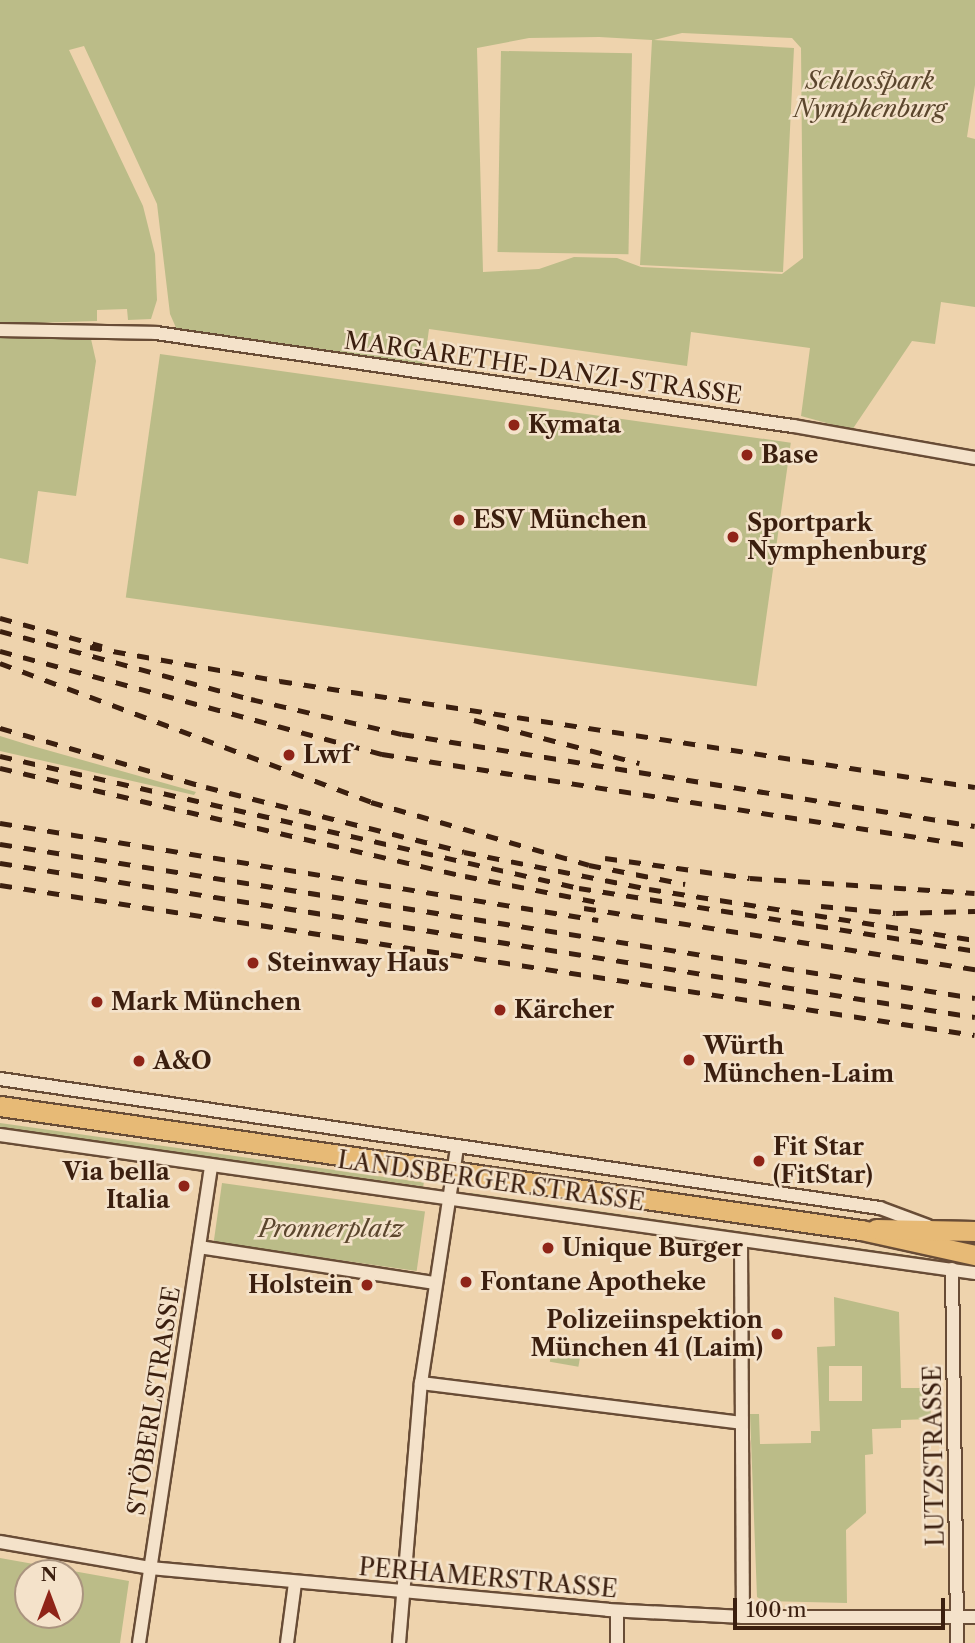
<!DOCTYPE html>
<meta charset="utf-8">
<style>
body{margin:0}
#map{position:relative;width:975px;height:1643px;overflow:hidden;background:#eed3ad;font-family:"Libre Caslon Text",serif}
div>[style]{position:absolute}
.green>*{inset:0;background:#bbbc88;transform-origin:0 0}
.roads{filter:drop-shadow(2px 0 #684c36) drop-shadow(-2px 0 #684c36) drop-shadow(0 2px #684c36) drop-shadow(0 -2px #684c36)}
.street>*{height:12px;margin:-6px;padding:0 6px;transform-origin:6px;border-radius:6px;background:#f4e2ca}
.primary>*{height:19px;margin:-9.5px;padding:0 9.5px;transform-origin:9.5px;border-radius:9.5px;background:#e7ba76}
.rail>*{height:4.5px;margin-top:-2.25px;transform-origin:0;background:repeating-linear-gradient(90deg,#3b1f0f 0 12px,transparent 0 24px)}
.dots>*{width:19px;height:19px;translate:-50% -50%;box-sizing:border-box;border:4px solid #f4e2ca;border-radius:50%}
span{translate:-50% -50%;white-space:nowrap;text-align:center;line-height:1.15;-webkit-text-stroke:5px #f4e2ca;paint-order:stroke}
.park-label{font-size:24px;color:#5b462d;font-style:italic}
.street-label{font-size:24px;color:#3b1f0f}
.poi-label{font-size:24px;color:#3b1f0f;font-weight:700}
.left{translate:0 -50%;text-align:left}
.right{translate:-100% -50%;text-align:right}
.north{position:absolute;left:14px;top:1559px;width:70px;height:70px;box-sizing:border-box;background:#f4e2ca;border:2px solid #aa947f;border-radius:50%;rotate:0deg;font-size:19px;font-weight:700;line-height:28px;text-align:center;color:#3b1f0f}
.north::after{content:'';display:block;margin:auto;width:24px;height:32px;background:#8f2418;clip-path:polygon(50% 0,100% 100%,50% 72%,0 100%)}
.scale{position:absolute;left:733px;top:1598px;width:212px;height:32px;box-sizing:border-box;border:4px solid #3b1f0f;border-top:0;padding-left:9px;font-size:21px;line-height:24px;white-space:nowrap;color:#3b1f0f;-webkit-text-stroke:5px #f4e2ca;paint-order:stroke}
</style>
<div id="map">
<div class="green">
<i style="clip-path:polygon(evenodd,0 0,975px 0,975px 85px,967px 137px,975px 139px,975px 307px,941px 302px,935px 344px,912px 341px,852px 430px,801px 416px,810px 348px,691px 332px,687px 366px,429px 329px,424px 366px,177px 330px,170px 314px,157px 204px,84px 46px,69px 50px,143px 206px,155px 254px,157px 300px,151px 319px,128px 320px,127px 309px,97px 310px,97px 321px,0 324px,0 0,682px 33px,792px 38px,801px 48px,803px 258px,782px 274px,641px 267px,617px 258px,574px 257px,539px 269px,483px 272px,477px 48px,529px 38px,599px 37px,652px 40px,640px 265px,783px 272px,794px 48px,654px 40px,682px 33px)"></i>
<i style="left:501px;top:51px;width:131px;height:201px;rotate:1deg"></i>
<i style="clip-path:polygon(0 338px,91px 339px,96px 361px,76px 496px,38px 491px,28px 564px,0 558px)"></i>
<i style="left:160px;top:354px;width:637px;height:246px;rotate:8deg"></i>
<i style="clip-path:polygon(0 736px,29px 745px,196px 792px,194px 795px,0 751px)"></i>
<i style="clip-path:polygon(163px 1109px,164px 1108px,429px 1146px,428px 1150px)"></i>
<i style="left:0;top:1123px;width:428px;height:4px;rotate:8deg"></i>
<i style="clip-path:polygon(466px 1154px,467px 1152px,821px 1202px,820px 1206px)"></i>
<i style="left:222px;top:1183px;width:205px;height:60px;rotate:8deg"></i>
<i style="clip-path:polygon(471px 1193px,921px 1257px,975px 1267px,472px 1195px)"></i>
<i style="clip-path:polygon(evenodd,834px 1297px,899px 1312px,901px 1388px,930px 1388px,931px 1419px,901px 1420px,901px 1428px,872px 1429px,873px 1454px,865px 1455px,866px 1513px,846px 1530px,847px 1603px,764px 1601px,757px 1597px,750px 1414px,759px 1414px,760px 1444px,811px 1443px,811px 1431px,820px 1431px,817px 1347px,835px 1346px,834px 1297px,829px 1366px,862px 1366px,862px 1401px,829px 1401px,829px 1366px)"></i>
<i style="left:554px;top:1338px;width:29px;height:24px;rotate:10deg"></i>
<i style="clip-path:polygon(evenodd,0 1558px,129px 1581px,120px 1643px,0 1643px,0 1558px,28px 1573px,70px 1573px,70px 1615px,28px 1615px,28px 1573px)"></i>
</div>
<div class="roads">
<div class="street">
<i style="left:0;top:330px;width:156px;rotate:1.1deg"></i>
<i style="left:156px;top:333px;width:644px;rotate:8.31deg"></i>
<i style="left:793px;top:426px;width:185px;rotate:10deg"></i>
<i style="left:0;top:1079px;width:889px;rotate:8.34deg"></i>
<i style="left:880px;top:1208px;width:51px;rotate:20.6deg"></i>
<i style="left:0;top:1135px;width:985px;rotate:8.06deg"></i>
<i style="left:741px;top:1242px;width:375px;rotate:89.7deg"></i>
<i style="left:199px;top:1247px;width:239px;rotate:8.7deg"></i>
<i style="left:952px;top:1269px;width:374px;rotate:89.2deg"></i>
<i style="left:421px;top:1383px;width:321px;rotate:7.1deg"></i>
<i style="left:0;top:1542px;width:152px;rotate:9.8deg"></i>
<i style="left:150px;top:1568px;width:460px;rotate:5.2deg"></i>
<i style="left:608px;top:1610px;width:135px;rotate:3deg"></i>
<i style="left:743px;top:1617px;width:232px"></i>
<i style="left:139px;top:1643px;width:483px;rotate:-81.4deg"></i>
<i style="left:287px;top:1643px;width:61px;rotate:-82.4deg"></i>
<i style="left:399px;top:1643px;width:261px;rotate:-85.2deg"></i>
<i style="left:421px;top:1383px;width:239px;rotate:-81.3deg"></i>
<i style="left:617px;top:1643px;width:32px;rotate:-90deg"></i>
</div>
<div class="primary">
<i style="left:0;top:1106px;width:870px;rotate:8.2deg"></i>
<i style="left:861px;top:1230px;width:117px;rotate:12.4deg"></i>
<i style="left:876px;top:1229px;width:99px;rotate:1.2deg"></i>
</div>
</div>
<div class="rail">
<i style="left:0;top:618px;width:106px;rotate:15.4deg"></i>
<i style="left:0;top:631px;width:260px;rotate:15.2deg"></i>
<i style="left:251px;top:699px;width:155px;rotate:13.1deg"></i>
<i style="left:402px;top:734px;width:580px;rotate:9.12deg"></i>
<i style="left:90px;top:647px;width:193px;rotate:10.1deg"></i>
<i style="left:280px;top:681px;width:703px;rotate:8.67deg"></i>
<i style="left:0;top:651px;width:396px;rotate:15.1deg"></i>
<i style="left:382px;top:754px;width:600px;rotate:8.82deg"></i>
<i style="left:0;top:663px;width:396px;rotate:20.5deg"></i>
<i style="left:371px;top:802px;width:227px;rotate:16.1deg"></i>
<i style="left:589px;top:865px;width:98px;rotate:11.2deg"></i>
<i style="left:474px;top:720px;width:171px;rotate:14.6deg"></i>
<i style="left:0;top:728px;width:214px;rotate:16deg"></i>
<i style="left:206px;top:787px;width:266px;rotate:14.1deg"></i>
<i style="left:464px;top:852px;width:189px;rotate:11.3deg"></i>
<i style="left:649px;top:889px;width:330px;rotate:8.9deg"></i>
<i style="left:0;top:756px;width:594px;rotate:12.84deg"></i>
<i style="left:579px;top:888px;width:401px;rotate:9deg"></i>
<i style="left:0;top:768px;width:477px;rotate:13.1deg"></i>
<i style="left:465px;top:876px;width:136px;rotate:11.1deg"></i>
<i style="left:0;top:823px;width:606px;rotate:9.21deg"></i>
<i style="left:0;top:844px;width:987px;rotate:8.98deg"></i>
<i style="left:605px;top:858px;width:146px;rotate:7.9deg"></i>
<i style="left:750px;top:878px;width:225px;rotate:3.8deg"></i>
<i style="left:0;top:863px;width:987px;rotate:8.98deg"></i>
<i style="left:0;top:885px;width:986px;rotate:8.75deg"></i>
<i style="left:821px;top:906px;width:75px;rotate:5.3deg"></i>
<i style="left:896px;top:913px;width:79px;rotate:-1.5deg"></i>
<i style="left:584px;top:908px;width:396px;rotate:8.9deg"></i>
</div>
<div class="dots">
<i style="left:514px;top:425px;background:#8f2418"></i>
<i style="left:747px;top:455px;background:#8f2418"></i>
<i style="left:459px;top:520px;background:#8f2418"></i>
<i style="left:733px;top:537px;background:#8f2418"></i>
<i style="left:289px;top:755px;background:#8f2418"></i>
<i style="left:253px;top:963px;background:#8f2418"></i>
<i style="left:97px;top:1002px;background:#8f2418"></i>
<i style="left:500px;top:1010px;background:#8f2418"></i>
<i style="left:689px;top:1060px;background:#8f2418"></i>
<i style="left:139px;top:1061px;background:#8f2418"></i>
<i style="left:759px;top:1161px;background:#8f2418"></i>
<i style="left:184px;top:1186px;background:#8f2418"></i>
<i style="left:548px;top:1248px;background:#8f2418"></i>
<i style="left:466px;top:1282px;background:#8f2418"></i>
<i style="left:367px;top:1285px;background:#8f2418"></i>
<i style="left:777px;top:1334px;background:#8f2418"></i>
</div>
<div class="park-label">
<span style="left:870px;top:95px">Schlosspark<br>Nymphenburg</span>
<span style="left:331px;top:1229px">Pronnerplatz</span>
</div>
<div class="street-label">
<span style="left:543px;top:368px;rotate:8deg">MARGARETHE-DANZI-STRASSE</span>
<span style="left:491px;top:1181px;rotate:8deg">LANDSBERGER STRASSE</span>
<span style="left:154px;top:1401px;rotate:-81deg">STÖBERLSTRASSE</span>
<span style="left:934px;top:1456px;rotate:-91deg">LUTZSTRASSE</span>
<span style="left:488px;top:1578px;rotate:5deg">PERHAMERSTRASSE</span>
</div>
<div class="poi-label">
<span class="left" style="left:528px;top:425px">Kymata</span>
<span class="left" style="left:761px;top:455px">Base</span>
<span class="left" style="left:473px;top:520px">ESV München</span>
<span class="left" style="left:747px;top:537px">Sportpark<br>Nymphenburg</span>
<span class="left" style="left:303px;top:755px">Lwf</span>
<span class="left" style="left:267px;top:963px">Steinway Haus</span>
<span class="left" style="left:111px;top:1002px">Mark München</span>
<span class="left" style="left:514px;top:1010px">Kärcher</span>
<span class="left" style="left:703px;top:1060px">Würth<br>München-Laim</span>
<span class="left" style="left:153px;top:1061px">A&amp;O</span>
<span class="left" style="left:773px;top:1161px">Fit Star<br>(FitStar)</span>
<span class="right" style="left:170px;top:1186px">Via bella<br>Italia</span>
<span class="left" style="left:562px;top:1248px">Unique Burger</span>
<span class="left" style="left:480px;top:1282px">Fontane Apotheke</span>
<span class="right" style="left:353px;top:1285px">Holstein</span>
<span class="right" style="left:763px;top:1334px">Polizeiinspektion<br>München 41 (Laim)</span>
</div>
<div class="north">N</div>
<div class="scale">100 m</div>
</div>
